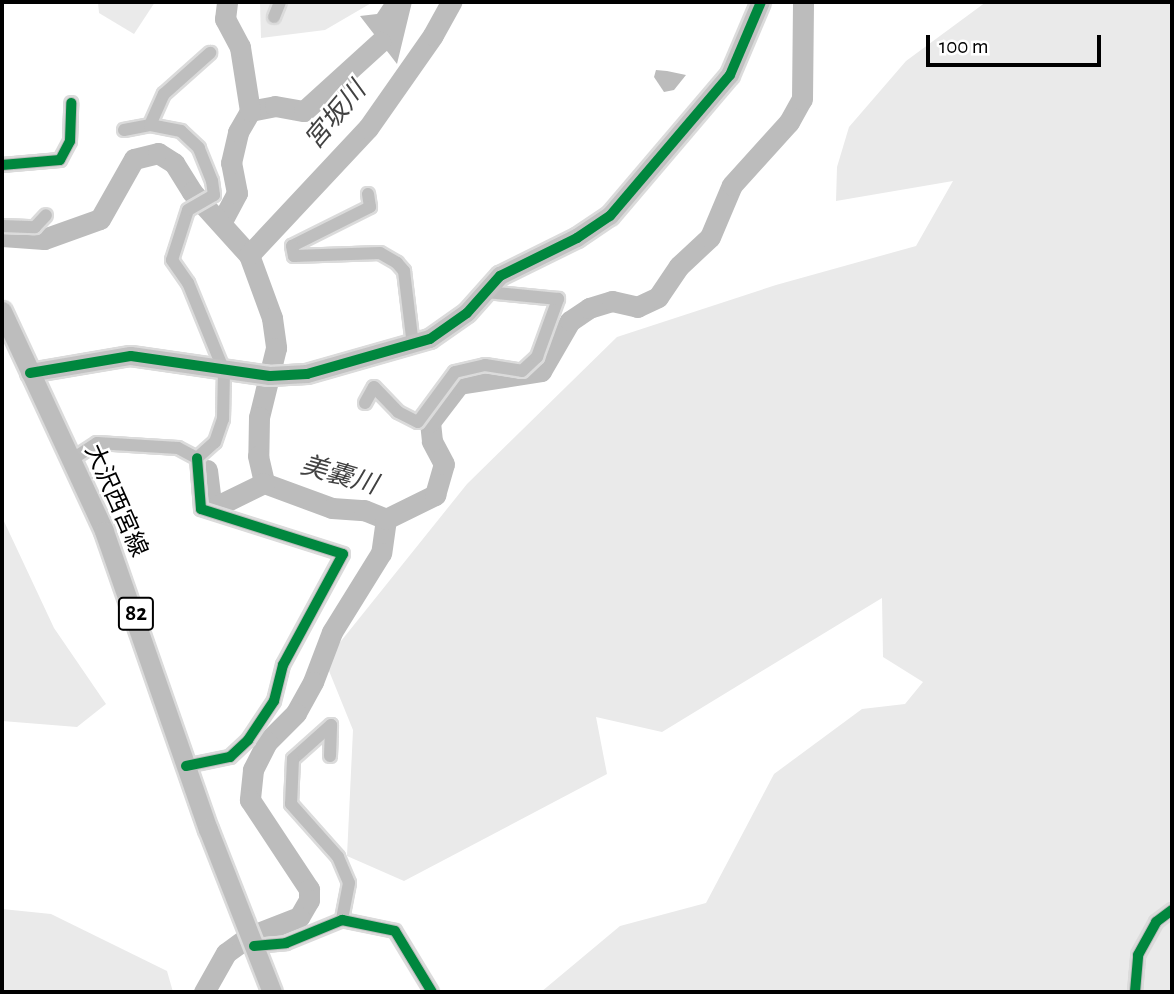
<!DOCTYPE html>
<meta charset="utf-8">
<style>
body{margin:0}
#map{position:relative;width:1174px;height:994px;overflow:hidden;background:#fff;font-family:"Alegreya Sans","Noto Sans JP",sans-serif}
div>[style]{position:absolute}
.green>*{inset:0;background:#eaeaea}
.water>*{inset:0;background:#bcbcbc}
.river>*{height:21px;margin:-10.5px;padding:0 10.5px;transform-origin:10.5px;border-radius:10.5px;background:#bcbcbc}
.roads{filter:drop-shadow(2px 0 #dbdbdb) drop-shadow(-2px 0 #dbdbdb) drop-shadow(0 2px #dbdbdb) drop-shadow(0 -2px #dbdbdb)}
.street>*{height:12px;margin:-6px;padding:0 6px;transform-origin:6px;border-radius:6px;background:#bebebe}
.secondary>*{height:18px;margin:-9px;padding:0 9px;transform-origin:9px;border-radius:9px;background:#c2c2c2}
.primary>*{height:19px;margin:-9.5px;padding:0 9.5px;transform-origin:9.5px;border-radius:9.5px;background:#bdbdbd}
.cycleway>*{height:10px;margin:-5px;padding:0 5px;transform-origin:5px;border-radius:5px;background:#00873e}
span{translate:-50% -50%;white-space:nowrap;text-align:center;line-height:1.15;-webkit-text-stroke:5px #fff;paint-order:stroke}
.shield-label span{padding:2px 5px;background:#fff;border:2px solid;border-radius:5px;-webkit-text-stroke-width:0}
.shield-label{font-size:23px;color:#000;font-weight:700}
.street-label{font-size:24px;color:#000}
.water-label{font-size:26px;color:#414141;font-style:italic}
.frame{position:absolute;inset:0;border:4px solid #000;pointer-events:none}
.scale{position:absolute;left:926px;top:35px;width:175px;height:32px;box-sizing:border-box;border:4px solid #000;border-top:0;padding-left:9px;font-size:21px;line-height:24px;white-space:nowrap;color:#000;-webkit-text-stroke:5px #fff;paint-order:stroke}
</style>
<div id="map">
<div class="green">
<i style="clip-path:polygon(98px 2px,155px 2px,134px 34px,99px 13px)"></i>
<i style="clip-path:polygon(260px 2px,373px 2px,325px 30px,261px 38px)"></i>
<i style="clip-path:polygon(986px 2px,1172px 2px,1172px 992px,541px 992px,620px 926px,706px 903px,774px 774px,862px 709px,905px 704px,923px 682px,883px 657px,882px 598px,662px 732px,596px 717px,607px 774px,404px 881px,347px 856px,353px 730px,325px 661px,467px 484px,617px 337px,776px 285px,916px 246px,953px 181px,836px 201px,837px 167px,849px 127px,906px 61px)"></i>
<i style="clip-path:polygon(2px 517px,54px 628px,106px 704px,77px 727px,2px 721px)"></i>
<i style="clip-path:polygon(2px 909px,51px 914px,167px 971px,173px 992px,2px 992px)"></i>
</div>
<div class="water">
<i style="clip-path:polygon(385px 2px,412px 2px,397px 64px,360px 16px,377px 14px)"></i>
<i style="clip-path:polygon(656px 70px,667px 71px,686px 75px,674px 90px,664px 92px,654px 77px)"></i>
</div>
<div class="river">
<i style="left:250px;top:111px;width:25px;rotate:-11deg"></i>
<i style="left:275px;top:106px;width:29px;rotate:10deg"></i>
<i style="left:304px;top:111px;width:103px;rotate:-42.2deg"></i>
<i style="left:221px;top:223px;width:34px;rotate:-62deg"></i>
<i style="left:237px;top:193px;width:31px;rotate:-101deg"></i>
<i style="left:231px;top:163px;width:32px;rotate:-77deg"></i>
<i style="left:238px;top:132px;width:24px;rotate:-60deg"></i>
<i style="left:250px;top:111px;width:65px;rotate:-98.9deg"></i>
<i style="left:240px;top:47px;width:32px;rotate:-118deg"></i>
<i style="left:225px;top:19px;width:17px;rotate:-83deg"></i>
<i style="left:2px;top:236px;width:42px;rotate:4.1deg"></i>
<i style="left:44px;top:239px;width:59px;rotate:-19.7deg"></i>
<i style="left:100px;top:219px;width:69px;rotate:-60.5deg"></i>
<i style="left:134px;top:159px;width:25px;rotate:-14deg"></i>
<i style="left:158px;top:153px;width:19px;rotate:32deg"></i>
<i style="left:174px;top:163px;width:34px;rotate:58deg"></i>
<i style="left:192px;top:192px;width:85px;rotate:47.9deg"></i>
<i style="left:249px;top:255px;width:67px;rotate:69.9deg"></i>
<i style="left:272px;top:318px;width:30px;rotate:82deg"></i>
<i style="left:276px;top:348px;width:71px;rotate:103.8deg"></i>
<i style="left:259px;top:417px;width:39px;rotate:91deg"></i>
<i style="left:258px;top:456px;width:28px;rotate:77deg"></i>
<i style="left:264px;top:483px;width:72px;rotate:20.2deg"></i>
<i style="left:332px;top:508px;width:32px;rotate:4deg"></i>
<i style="left:364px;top:510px;width:24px;rotate:22deg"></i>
<i style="left:386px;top:519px;width:34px;rotate:98deg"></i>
<i style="left:381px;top:553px;width:93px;rotate:121.8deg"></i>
<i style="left:332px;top:632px;width:53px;rotate:110.8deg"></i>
<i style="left:313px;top:682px;width:35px;rotate:119deg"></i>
<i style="left:296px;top:713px;width:41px;rotate:135deg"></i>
<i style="left:267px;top:742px;width:31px;rotate:117deg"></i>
<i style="left:253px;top:770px;width:30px;rotate:96deg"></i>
<i style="left:250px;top:800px;width:107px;rotate:56.5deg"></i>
<i style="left:309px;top:889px;width:11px;rotate:90deg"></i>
<i style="left:309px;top:900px;width:20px;rotate:120deg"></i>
<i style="left:299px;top:917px;width:55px;rotate:158.6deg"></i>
<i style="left:248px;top:937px;width:27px;rotate:144deg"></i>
<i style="left:226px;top:953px;width:45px;rotate:119.4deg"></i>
<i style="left:249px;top:255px;width:174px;rotate:-46.9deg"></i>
<i style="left:368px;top:128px;width:113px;rotate:-55deg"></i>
<i style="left:433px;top:35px;width:38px;rotate:-61deg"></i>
<i style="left:207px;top:470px;width:31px;rotate:83deg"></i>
<i style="left:211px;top:501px;width:8px;rotate:40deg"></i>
<i style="left:217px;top:506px;width:52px;rotate:-26.1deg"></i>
<i style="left:386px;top:519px;width:55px;rotate:-26.1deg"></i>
<i style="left:435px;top:495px;width:32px;rotate:-74deg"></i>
<i style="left:444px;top:464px;width:26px;rotate:-118deg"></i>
<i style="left:432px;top:441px;width:19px;rotate:-96deg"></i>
<i style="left:430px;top:422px;width:48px;rotate:-52.7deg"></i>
<i style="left:459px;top:384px;width:83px;rotate:-9deg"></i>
<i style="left:541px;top:371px;width:58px;rotate:-59.9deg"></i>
<i style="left:570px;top:321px;width:23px;rotate:-34deg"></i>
<i style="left:589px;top:308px;width:24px;rotate:-17deg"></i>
<i style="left:612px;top:301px;width:26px;rotate:13deg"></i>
<i style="left:637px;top:307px;width:23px;rotate:-25deg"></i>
<i style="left:658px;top:297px;width:37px;rotate:-56deg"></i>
<i style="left:679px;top:266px;width:42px;rotate:-43.1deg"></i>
<i style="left:710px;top:237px;width:56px;rotate:-67.1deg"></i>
<i style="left:732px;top:185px;width:85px;rotate:-47.9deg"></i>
<i style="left:789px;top:122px;width:26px;rotate:-61deg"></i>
<i style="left:802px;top:99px;width:97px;rotate:-89.4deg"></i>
</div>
<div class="roads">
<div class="street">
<i style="left:274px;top:17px;width:16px;rotate:-68deg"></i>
<i style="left:124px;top:130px;width:26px;rotate:-11deg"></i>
<i style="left:2px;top:165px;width:58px;rotate:-4.9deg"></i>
<i style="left:60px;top:160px;width:21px;rotate:-62deg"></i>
<i style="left:70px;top:141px;width:38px;rotate:-88deg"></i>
<i style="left:368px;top:194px;width:13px;rotate:81deg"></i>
<i style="left:370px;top:207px;width:87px;rotate:153.4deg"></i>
<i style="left:292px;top:246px;width:10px;rotate:79deg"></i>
<i style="left:294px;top:256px;width:86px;rotate:-2deg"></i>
<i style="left:380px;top:253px;width:20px;rotate:30deg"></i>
<i style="left:397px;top:263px;width:11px;rotate:49deg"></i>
<i style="left:404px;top:271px;width:75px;rotate:83.1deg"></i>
<i style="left:2px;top:226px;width:33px;rotate:2deg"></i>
<i style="left:35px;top:227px;width:16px;rotate:-47deg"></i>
<i style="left:365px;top:403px;width:18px;rotate:-61deg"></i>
<i style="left:374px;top:387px;width:35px;rotate:46deg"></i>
<i style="left:398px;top:412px;width:22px;rotate:27deg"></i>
<i style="left:418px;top:422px;width:62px;rotate:-53.5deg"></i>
<i style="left:455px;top:372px;width:31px;rotate:-13deg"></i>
<i style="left:485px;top:365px;width:37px;rotate:9deg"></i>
<i style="left:522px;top:371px;width:21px;rotate:-43deg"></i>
<i style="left:537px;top:357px;width:62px;rotate:-70.1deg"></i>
<i style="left:558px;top:299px;width:72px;rotate:-174.4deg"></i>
<i style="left:71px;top:460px;width:31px;rotate:-33deg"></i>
<i style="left:97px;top:443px;width:81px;rotate:3.5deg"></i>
<i style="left:178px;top:448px;width:21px;rotate:28deg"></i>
<i style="left:197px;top:458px;width:24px;rotate:-42deg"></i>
<i style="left:215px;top:442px;width:24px;rotate:-71deg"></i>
<i style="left:223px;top:419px;width:48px;rotate:-88.8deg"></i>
<i style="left:224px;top:371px;width:95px;rotate:-112.2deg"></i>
<i style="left:188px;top:283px;width:28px;rotate:-125deg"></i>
<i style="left:172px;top:260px;width:52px;rotate:-72.3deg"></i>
<i style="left:188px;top:210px;width:30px;rotate:-30deg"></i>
<i style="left:214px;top:195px;width:14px;rotate:-98deg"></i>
<i style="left:212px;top:181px;width:35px;rotate:-112deg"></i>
<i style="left:199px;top:148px;width:25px;rotate:-137deg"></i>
<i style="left:181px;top:131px;width:32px;rotate:-169deg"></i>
<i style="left:150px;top:125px;width:34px;rotate:-66deg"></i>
<i style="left:164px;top:94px;width:62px;rotate:-41.7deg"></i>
<i style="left:330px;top:756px;width:31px;rotate:-88deg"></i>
<i style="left:331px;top:725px;width:51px;rotate:138.2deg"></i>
<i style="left:293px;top:759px;width:45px;rotate:92.5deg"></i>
<i style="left:291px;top:804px;width:71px;rotate:48.4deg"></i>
<i style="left:338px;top:857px;width:28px;rotate:67deg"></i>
<i style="left:349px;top:883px;width:38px;rotate:101deg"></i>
<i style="left:186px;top:766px;width:45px;rotate:-11.6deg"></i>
<i style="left:230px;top:757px;width:25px;rotate:-43deg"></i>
<i style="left:248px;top:740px;width:47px;rotate:-56.3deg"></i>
<i style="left:274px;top:701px;width:37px;rotate:-76deg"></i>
<i style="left:283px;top:665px;width:126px;rotate:-61.6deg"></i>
<i style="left:343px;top:554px;width:149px;rotate:-162.4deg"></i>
<i style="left:201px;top:509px;width:51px;rotate:-94.5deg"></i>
<i style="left:254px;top:946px;width:32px;rotate:-5deg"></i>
<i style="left:286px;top:943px;width:61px;rotate:-22.3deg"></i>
<i style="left:342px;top:920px;width:54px;rotate:11.7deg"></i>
<i style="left:395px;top:931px;width:71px;rotate:58.8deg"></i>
<i style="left:1135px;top:992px;width:37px;rotate:-85deg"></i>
<i style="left:1138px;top:955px;width:38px;rotate:-61deg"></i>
<i style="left:1156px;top:922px;width:20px;rotate:-37deg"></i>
</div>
<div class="secondary">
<i style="left:30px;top:373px;width:102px;rotate:-9.6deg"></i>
<i style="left:131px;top:356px;width:140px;rotate:8.2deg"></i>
<i style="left:270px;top:376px;width:37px;rotate:-3deg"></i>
<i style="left:307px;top:374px;width:128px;rotate:-15.9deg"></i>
<i style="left:430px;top:339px;width:45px;rotate:-35.1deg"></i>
<i style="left:467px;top:313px;width:50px;rotate:-48.3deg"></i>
<i style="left:500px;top:276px;width:86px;rotate:-26.3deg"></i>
<i style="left:577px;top:238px;width:40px;rotate:-34deg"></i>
<i style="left:610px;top:216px;width:185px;rotate:-49.6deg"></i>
<i style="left:730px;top:75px;width:79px;rotate:-67deg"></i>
</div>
<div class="primary">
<i style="left:2px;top:311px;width:242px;rotate:65.1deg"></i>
<i style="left:104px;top:531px;width:316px;rotate:70.8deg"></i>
<i style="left:208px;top:829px;width:175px;rotate:68.6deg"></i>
</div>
</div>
<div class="cycleway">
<i style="left:2px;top:165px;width:58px;rotate:-4.9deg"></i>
<i style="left:60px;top:160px;width:21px;rotate:-62deg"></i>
<i style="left:70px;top:141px;width:38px;rotate:-88deg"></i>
<i style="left:30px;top:373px;width:102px;rotate:-9.6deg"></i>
<i style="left:131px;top:356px;width:140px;rotate:8.2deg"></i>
<i style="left:270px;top:376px;width:37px;rotate:-3deg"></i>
<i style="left:307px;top:374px;width:128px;rotate:-15.9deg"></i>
<i style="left:430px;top:339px;width:45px;rotate:-35.1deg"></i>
<i style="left:467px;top:313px;width:50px;rotate:-48.3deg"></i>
<i style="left:500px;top:276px;width:86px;rotate:-26.3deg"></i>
<i style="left:577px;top:238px;width:40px;rotate:-34deg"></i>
<i style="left:610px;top:216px;width:185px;rotate:-49.6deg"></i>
<i style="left:730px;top:75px;width:79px;rotate:-67deg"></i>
<i style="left:186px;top:766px;width:45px;rotate:-11.6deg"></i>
<i style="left:230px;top:757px;width:25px;rotate:-43deg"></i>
<i style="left:248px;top:740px;width:47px;rotate:-56.3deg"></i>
<i style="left:274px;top:701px;width:37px;rotate:-76deg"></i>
<i style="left:283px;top:665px;width:126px;rotate:-61.6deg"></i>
<i style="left:343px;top:554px;width:149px;rotate:-162.4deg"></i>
<i style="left:201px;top:509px;width:51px;rotate:-94.5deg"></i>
<i style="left:254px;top:946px;width:32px;rotate:-5deg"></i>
<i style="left:286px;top:943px;width:61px;rotate:-22.3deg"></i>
<i style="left:342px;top:920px;width:54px;rotate:11.7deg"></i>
<i style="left:395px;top:931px;width:71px;rotate:58.8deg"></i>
<i style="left:1135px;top:992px;width:37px;rotate:-85deg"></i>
<i style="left:1138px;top:955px;width:38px;rotate:-61deg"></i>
<i style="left:1156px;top:922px;width:20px;rotate:-37deg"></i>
</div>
<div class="shield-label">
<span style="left:136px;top:614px">82</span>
</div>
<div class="street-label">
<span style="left:115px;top:501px;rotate:66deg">大沢西宮線</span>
</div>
<div class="water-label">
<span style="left:336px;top:116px;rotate:-50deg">宮坂川</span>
<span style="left:339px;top:476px;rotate:16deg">美嚢川</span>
</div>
<div class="frame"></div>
<div class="scale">100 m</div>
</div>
